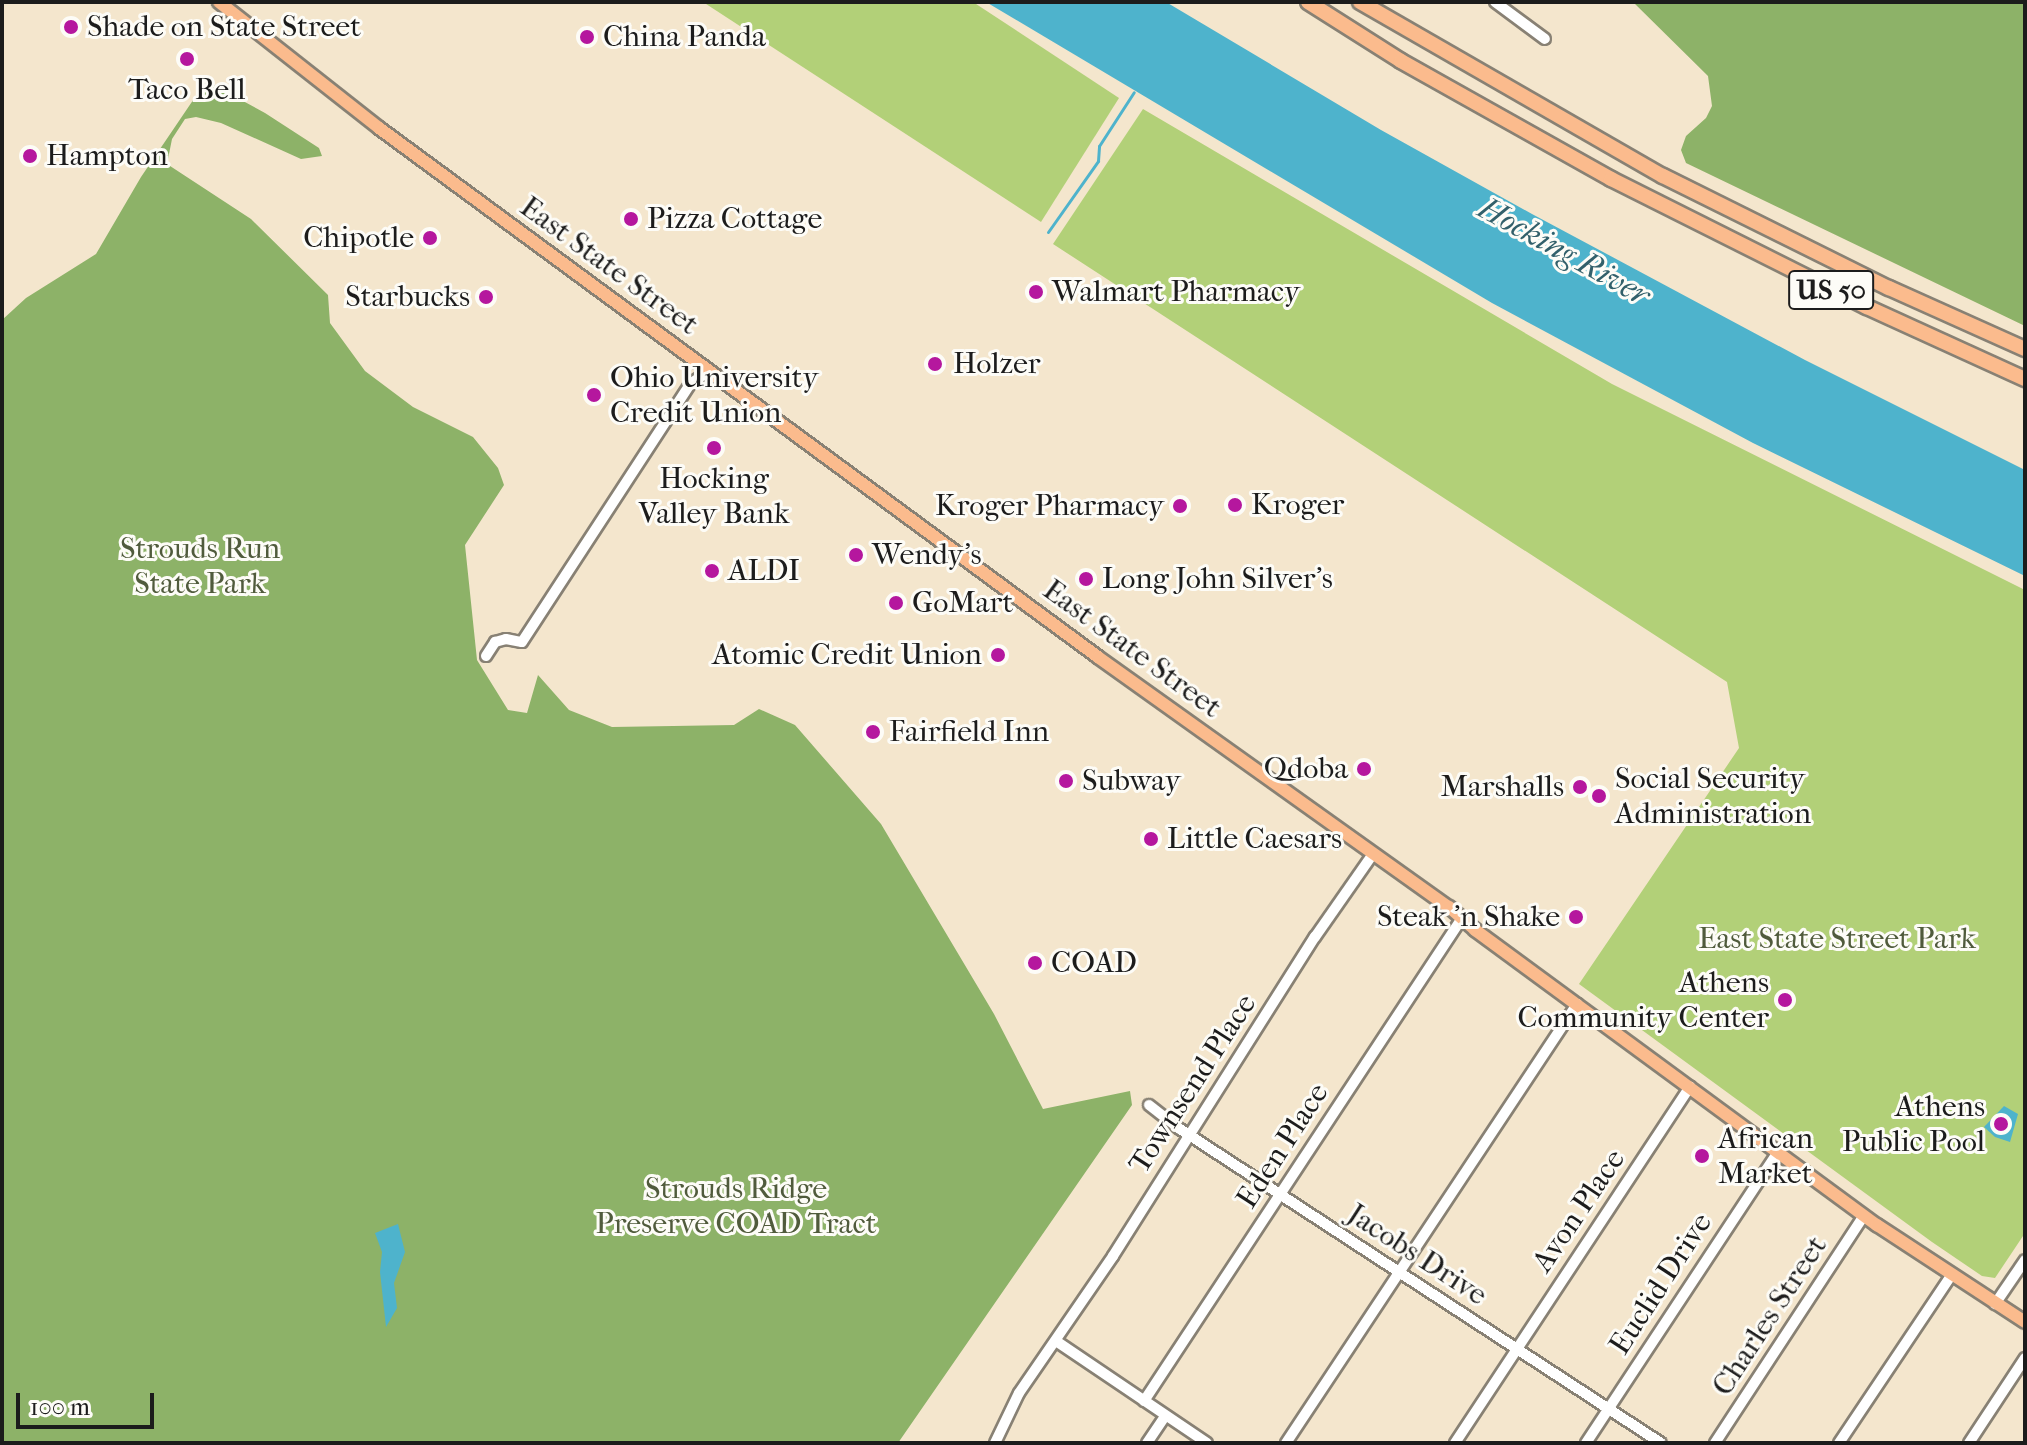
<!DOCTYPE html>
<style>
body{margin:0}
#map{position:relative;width:2027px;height:1445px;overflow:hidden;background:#f4e6cd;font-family:"IM FELL French Canon",serif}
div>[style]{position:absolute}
.green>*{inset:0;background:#b2d078}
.forest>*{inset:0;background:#8db268}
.water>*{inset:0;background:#4eb3cc}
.stream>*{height:3px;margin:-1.5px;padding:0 1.5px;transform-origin:1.5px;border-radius:1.5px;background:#4eb3cc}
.roads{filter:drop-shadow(2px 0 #888174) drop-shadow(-2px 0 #888174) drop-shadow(0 2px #888174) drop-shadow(0 -2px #888174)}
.minor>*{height:10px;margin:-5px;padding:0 5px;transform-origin:5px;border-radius:5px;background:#fff}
.major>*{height:12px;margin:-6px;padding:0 6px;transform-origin:6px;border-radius:6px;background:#fbbb8d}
.highway>*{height:14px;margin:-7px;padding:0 7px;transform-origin:7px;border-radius:7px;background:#fbbb8d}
.dots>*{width:22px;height:22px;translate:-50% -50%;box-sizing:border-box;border:4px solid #fdfcf7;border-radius:50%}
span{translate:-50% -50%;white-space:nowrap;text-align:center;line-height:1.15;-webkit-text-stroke:6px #fdfcf7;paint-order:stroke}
.shield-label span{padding:2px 6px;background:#fdfcf7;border:2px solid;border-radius:6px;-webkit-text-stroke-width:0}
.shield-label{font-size:28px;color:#1c1c1c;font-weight:700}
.poi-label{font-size:30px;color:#1c1c1c}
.left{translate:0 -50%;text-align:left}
.right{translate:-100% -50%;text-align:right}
.street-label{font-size:30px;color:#1c1c1c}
.park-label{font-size:30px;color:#505b3c}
.water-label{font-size:32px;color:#32606b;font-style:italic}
.frame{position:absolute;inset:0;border:4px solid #1c1c1c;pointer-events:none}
.scale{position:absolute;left:16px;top:1393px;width:138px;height:36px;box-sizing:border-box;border:4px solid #1c1c1c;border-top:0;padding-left:10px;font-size:24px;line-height:28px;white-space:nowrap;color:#1c1c1c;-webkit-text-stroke:6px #fdfcf7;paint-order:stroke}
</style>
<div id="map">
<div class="green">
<i style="clip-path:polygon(703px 2px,973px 2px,1119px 98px,1041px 222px)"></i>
<i style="clip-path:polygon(1143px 109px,1612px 384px,2025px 590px,2025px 1233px,1995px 1278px,1982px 1276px,1932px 1242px,1579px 984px,1739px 748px,1727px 682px,1053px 244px)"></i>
</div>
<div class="forest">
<i style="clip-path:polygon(1633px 2px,2025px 2px,2025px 326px,1686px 163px,1681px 150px,1686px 136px,1706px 118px,1712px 106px,1708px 76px)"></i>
<i style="clip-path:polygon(206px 81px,265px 113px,319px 148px,322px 156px,301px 159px,221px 123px,196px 117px,185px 119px,172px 139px,167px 164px,251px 219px,328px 295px,330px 323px,365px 371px,413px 407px,473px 437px,498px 468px,504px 485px,465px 545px,477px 660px,508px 710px,527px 713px,538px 675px,569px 710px,612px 727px,734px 725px,759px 709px,795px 725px,881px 824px,994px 1014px,1043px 1109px,1130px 1091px,1132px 1105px,898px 1443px,2px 1443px,2px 320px,26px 298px,96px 254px,141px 177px)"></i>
</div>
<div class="water">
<i style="clip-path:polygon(986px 2px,1166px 2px,1381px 130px,1532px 214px,1805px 360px,2025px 470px,2025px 576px,1753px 443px,1492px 303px)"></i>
<i style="clip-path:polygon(2004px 1106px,2018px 1114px,2010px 1142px,1995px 1137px,1984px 1127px)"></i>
<i style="clip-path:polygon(398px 1224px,405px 1252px,394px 1283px,397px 1308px,386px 1327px,380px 1272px,382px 1252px,375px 1233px)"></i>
</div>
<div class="stream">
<i style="left:1048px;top:232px;width:87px;rotate:-54.8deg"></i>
<i style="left:1098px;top:161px;width:15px;rotate:-86deg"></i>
<i style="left:1099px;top:146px;width:64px;rotate:-57.1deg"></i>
</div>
<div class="roads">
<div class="minor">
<i style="left:1495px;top:2px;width:62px;rotate:36.5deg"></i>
<i style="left:486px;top:656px;width:17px;rotate:-57deg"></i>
<i style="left:495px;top:642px;width:11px;rotate:-15deg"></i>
<i style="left:506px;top:639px;width:16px;rotate:11deg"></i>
<i style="left:522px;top:642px;width:308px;rotate:-56.9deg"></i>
<i style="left:690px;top:384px;width:22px;rotate:-34deg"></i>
<i style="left:1149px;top:1105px;width:39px;rotate:38deg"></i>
<i style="left:1180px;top:1129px;width:574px;rotate:33.14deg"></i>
<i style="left:1995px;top:1304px;width:53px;rotate:-55.7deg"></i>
<i style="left:1056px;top:1341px;width:182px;rotate:34deg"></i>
<i style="left:1144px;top:1401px;width:578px;rotate:-56.64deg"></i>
<i style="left:995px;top:1443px;width:55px;rotate:-64.4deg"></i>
<i style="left:1019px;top:1393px;width:166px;rotate:-55.5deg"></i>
<i style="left:1113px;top:1256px;width:378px;rotate:-57.7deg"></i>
<i style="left:1315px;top:937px;width:101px;rotate:-55.1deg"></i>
<i style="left:1147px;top:1443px;width:32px;rotate:-56deg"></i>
<i style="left:1286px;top:1443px;width:527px;rotate:-56.46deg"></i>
<i style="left:1455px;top:1443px;width:427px;rotate:-56.6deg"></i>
<i style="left:1586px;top:1443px;width:349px;rotate:-56.6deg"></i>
<i style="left:1715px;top:1443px;width:272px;rotate:-56.8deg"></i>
<i style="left:1839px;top:1443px;width:201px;rotate:-56.2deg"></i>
<i style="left:1969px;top:1443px;width:102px;rotate:-56.6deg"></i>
</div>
<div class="major">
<i style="left:219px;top:2px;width:204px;rotate:38.2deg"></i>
<i style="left:379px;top:128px;width:893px;rotate:36.34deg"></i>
<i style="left:1098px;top:657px;width:431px;rotate:35.5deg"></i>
<i style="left:1449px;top:907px;width:35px;rotate:41deg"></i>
<i style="left:1475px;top:930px;width:499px;rotate:36.3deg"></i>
<i style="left:1877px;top:1225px;width:177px;rotate:33.2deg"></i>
</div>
<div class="highway">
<i style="left:1308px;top:2px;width:110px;rotate:32.4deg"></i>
<i style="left:1401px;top:61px;width:241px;rotate:29.3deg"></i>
<i style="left:1611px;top:179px;width:286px;rotate:26.6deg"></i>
<i style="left:1867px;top:307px;width:174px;rotate:24.5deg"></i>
<i style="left:1360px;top:2px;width:349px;rotate:29.9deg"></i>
<i style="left:1663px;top:176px;width:252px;rotate:26.4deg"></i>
<i style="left:1889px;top:288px;width:149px;rotate:24.2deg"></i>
</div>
</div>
<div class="dots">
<i style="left:71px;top:27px;background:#b5179e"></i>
<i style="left:587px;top:37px;background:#b5179e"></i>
<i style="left:187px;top:59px;background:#b5179e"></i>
<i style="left:30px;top:156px;background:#b5179e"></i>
<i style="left:631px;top:219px;background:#b5179e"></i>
<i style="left:430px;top:238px;background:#b5179e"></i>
<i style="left:1036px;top:292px;background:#b5179e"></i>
<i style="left:486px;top:297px;background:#b5179e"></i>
<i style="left:935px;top:364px;background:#b5179e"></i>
<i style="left:594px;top:395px;background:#b5179e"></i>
<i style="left:714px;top:448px;background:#b5179e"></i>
<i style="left:1235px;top:505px;background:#b5179e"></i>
<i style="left:1180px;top:506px;background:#b5179e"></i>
<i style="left:856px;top:555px;background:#b5179e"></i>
<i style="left:712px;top:571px;background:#b5179e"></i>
<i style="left:1086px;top:579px;background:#b5179e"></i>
<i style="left:896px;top:603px;background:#b5179e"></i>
<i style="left:998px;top:655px;background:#b5179e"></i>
<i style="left:873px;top:732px;background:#b5179e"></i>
<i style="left:1364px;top:769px;background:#b5179e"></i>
<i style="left:1066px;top:781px;background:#b5179e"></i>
<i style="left:1580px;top:787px;background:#b5179e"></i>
<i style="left:1599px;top:796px;background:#b5179e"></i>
<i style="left:1151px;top:839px;background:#b5179e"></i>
<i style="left:1576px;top:917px;background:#b5179e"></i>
<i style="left:1035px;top:963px;background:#b5179e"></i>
<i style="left:1785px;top:1000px;background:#b5179e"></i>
<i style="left:2001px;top:1124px;background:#b5179e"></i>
<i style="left:1702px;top:1156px;background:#b5179e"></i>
</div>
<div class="shield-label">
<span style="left:1831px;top:290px">US 50</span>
</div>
<div class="poi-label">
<span class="left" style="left:87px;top:27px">Shade on State Street</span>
<span class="left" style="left:603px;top:37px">China Panda</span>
<span style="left:187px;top:90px">Taco Bell</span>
<span class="left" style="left:46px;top:156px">Hampton</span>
<span class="left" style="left:647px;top:219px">Pizza Cottage</span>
<span class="right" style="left:414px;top:238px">Chipotle</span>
<span class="left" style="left:1052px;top:292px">Walmart Pharmacy</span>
<span class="right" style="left:470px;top:297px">Starbucks</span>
<span class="left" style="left:953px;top:364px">Holzer</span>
<span class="left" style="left:610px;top:395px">Ohio University<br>Credit Union</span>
<span style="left:714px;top:496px">Hocking<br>Valley Bank</span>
<span class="left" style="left:1251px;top:505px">Kroger</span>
<span class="right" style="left:1164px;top:506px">Kroger Pharmacy</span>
<span class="left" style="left:872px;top:555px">Wendy's</span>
<span class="left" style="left:728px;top:571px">ALDI</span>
<span class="left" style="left:1102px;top:579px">Long John Silver's</span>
<span class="left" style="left:912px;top:603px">GoMart</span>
<span class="right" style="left:982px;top:655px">Atomic Credit Union</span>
<span class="left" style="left:889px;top:732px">Fairfield Inn</span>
<span class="right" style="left:1348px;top:769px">Qdoba</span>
<span class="left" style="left:1615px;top:796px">Social Security<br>Administration</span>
<span class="left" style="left:1082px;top:781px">Subway</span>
<span class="right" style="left:1564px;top:787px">Marshalls</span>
<span class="left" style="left:1167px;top:839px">Little Caesars</span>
<span class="right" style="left:1560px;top:917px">Steak 'n Shake</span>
<span class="left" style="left:1051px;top:963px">COAD</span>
<span class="right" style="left:1769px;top:1000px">Athens<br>Community Center</span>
<span class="right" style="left:1985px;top:1124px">Athens<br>Public Pool</span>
<span class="left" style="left:1718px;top:1156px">African<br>Market</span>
</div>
<div class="street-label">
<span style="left:609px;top:266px;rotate:36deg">East State Street</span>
<span style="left:1132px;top:649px;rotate:36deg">East State Street</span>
<span style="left:1193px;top:1084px;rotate:-57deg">Townsend Place</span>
<span style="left:1283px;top:1146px;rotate:-57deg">Eden Place</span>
<span style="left:1579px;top:1211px;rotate:-56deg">Avon Place</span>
<span style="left:1417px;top:1255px;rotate:33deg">Jacobs Drive</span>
<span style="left:1661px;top:1284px;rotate:-57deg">Euclid Drive</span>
<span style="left:1770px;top:1316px;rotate:-57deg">Charles Street</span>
</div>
<div class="park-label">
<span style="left:200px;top:566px">Strouds Run<br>State Park</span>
<span style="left:1837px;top:939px">East State Street Park</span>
<span style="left:736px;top:1206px">Strouds Ridge<br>Preserve COAD Tract</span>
</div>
<div class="water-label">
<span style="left:1564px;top:252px;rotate:29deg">Hocking River</span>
</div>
<div class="frame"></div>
<div class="scale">100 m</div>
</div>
